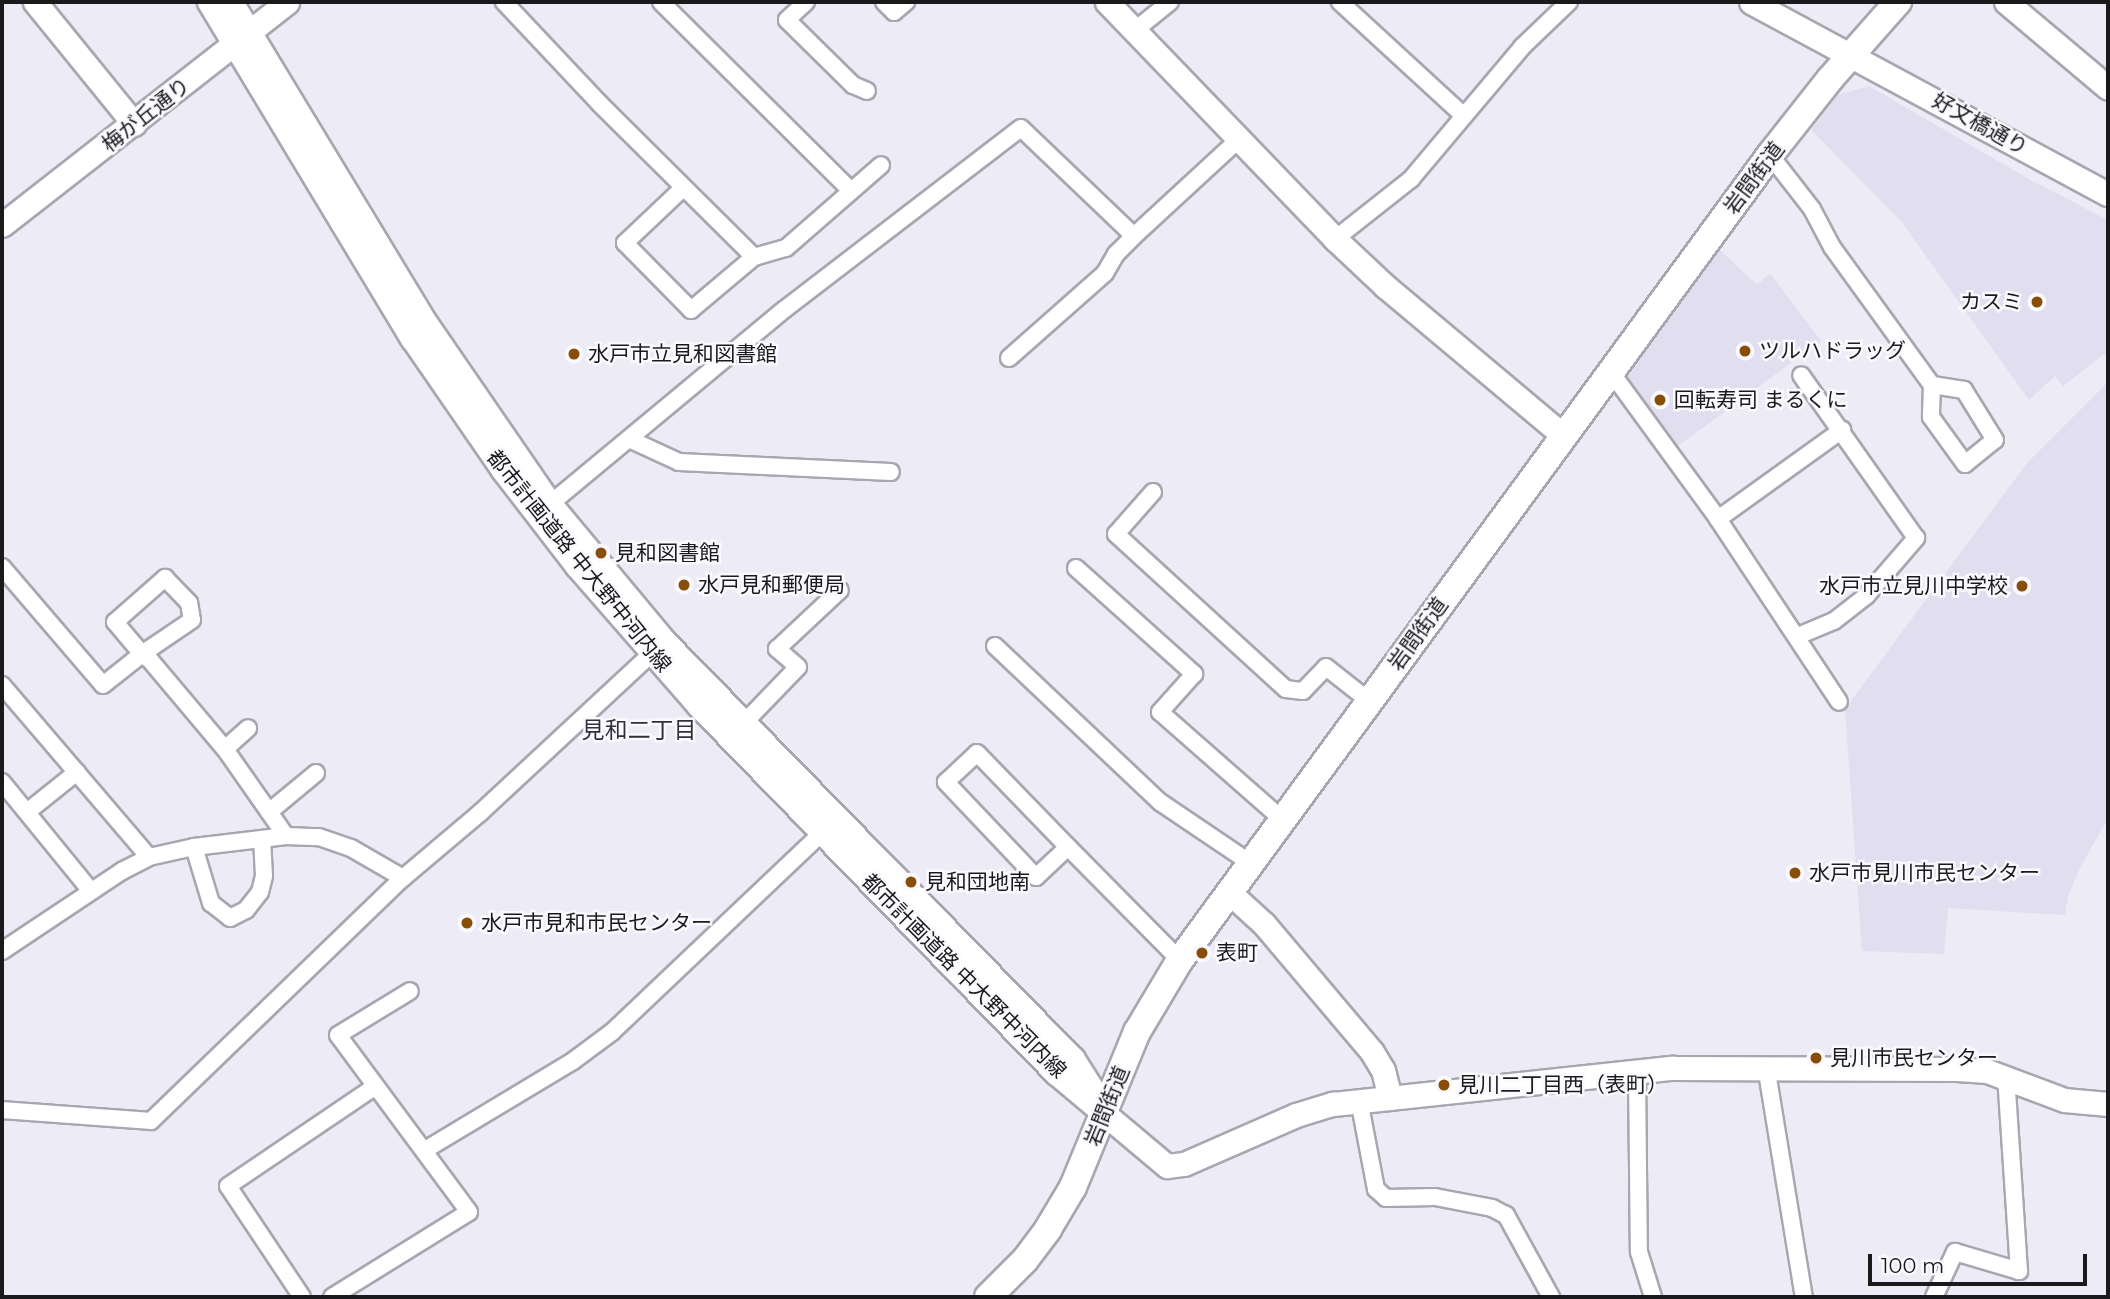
<!DOCTYPE html>
<meta charset="utf-8">
<style>
body{margin:0}
#map{position:relative;width:2110px;height:1299px;overflow:hidden;background:#edebf6;font-family:Montserrat,"Noto Sans JP",sans-serif}
div>[style]{position:absolute}
.built>*{inset:0;background:#e1def0}
.roads{filter:drop-shadow(2px 0 #a8a6b0) drop-shadow(-2px 0 #a8a6b0) drop-shadow(0 2px #a8a6b0) drop-shadow(0 -2px #a8a6b0)}
.street>*{height:16px;margin:-8px;padding:0 8px;transform-origin:8px;border-radius:8px;background:#fff}
.secondary>*{height:23px;margin:-11.5px;padding:0 11.5px;transform-origin:11.5px;border-radius:11.5px;background:#fff}
.primary>*{height:26px;margin:-13px;padding:0 13px;transform-origin:13px;border-radius:13px;background:#fff}
.dots>*{width:19px;height:19px;translate:-50% -50%;box-sizing:border-box;border:4px solid #faf9fe;border-radius:50%}
span{translate:-50% -50%;white-space:nowrap;text-align:center;line-height:1.15;-webkit-text-stroke:5px #faf9fe;paint-order:stroke}
.street-label{font-size:21px;color:#1a1a1d}
.poi-label{font-size:21px;color:#1a1a1d}
.right{translate:-100% -50%;text-align:right}
.left{translate:0 -50%;text-align:left}
.neighbourhood-label{font-size:23px;color:#323139}
.frame{position:absolute;inset:0;border:4px solid #1a1a1d;pointer-events:none}
.scale{position:absolute;left:1868px;top:1254px;width:219px;height:32px;box-sizing:border-box;border:4px solid #1a1a1d;border-top:0;padding-left:9px;font-size:21px;line-height:24px;white-space:nowrap;color:#1a1a1d;-webkit-text-stroke:5px #faf9fe;paint-order:stroke}
</style>
<div id="map">
<div class="built">
<i style="clip-path:polygon(1869px 86px,2027px 178px,2108px 220px,2108px 351px,2063px 386px,2055px 376px,2029px 400px,1901px 221px,1811px 130px,1838px 95px)"></i>
<i style="clip-path:polygon(1718px 248px,1757px 285px,1770px 273px,1821px 341px,1675px 448px,1625px 382px,1628px 370px)"></i>
<i style="clip-path:polygon(2107px 383px,2108px 818px,2080px 868px,2068px 896px,2065px 915px,1948px 908px,1944px 954px,1862px 951px,1845px 709px,2027px 463px)"></i>
</div>
<div class="roads">
<div class="street">
<i style="left:504px;top:2px;width:140px;rotate:46.7deg"></i>
<i style="left:600px;top:104px;width:217px;rotate:44.8deg"></i>
<i style="left:661px;top:2px;width:268px;rotate:44.8deg"></i>
<i style="left:806px;top:2px;width:26px;rotate:137deg"></i>
<i style="left:787px;top:20px;width:93px;rotate:44.6deg"></i>
<i style="left:853px;top:85px;width:15px;rotate:23deg"></i>
<i style="left:884px;top:2px;width:14px;rotate:45deg"></i>
<i style="left:894px;top:12px;width:16px;rotate:-40deg"></i>
<i style="left:1340px;top:2px;width:168px;rotate:42.6deg"></i>
<i style="left:1134px;top:31px;width:46px;rotate:-38.9deg"></i>
<i style="left:1770px;top:155px;width:68px;rotate:52.1deg"></i>
<i style="left:1812px;top:209px;width:43px;rotate:62.2deg"></i>
<i style="left:1832px;top:247px;width:170px;rotate:54.1deg"></i>
<i style="left:1932px;top:385px;width:32px;rotate:92deg"></i>
<i style="left:1931px;top:417px;width:58px;rotate:54.1deg"></i>
<i style="left:1965px;top:464px;width:38px;rotate:-39deg"></i>
<i style="left:1995px;top:440px;width:59px;rotate:-121.8deg"></i>
<i style="left:1964px;top:390px;width:32px;rotate:-171deg"></i>
<i style="left:683px;top:188px;width:80px;rotate:136.5deg"></i>
<i style="left:625px;top:243px;width:94px;rotate:45.4deg"></i>
<i style="left:691px;top:310px;width:82px;rotate:-40.1deg"></i>
<i style="left:754px;top:257px;width:33px;rotate:-16deg"></i>
<i style="left:786px;top:248px;width:126px;rotate:-41.1deg"></i>
<i style="left:1335px;top:239px;width:97px;rotate:-38.3deg"></i>
<i style="left:1411px;top:179px;width:172px;rotate:-49.9deg"></i>
<i style="left:1522px;top:47px;width:65px;rotate:-43.8deg"></i>
<i style="left:1009px;top:358px;width:128px;rotate:-41.5deg"></i>
<i style="left:1105px;top:273px;width:22px;rotate:-60deg"></i>
<i style="left:1116px;top:254px;width:25px;rotate:-45deg"></i>
<i style="left:1134px;top:236px;width:143px;rotate:-42.7deg"></i>
<i style="left:1611px;top:372px;width:182px;rotate:53.9deg"></i>
<i style="left:1718px;top:519px;width:219px;rotate:56.5deg"></i>
<i style="left:629px;top:439px;width:55px;rotate:24.7deg"></i>
<i style="left:679px;top:462px;width:212px;rotate:2.7deg"></i>
<i style="left:1153px;top:492px;width:56px;rotate:131.4deg"></i>
<i style="left:1116px;top:534px;width:230px;rotate:42.4deg"></i>
<i style="left:1286px;top:689px;width:17px;rotate:7deg"></i>
<i style="left:1303px;top:691px;width:33px;rotate:-46deg"></i>
<i style="left:1326px;top:667px;width:55px;rotate:38.3deg"></i>
<i style="left:550px;top:504px;width:305px;rotate:-39.7deg"></i>
<i style="left:785px;top:309px;width:297px;rotate:-37.5deg"></i>
<i style="left:1021px;top:128px;width:156px;rotate:43.7deg"></i>
<i style="left:1718px;top:519px;width:153px;rotate:-35.7deg"></i>
<i style="left:2px;top:567px;width:155px;rotate:49.4deg"></i>
<i style="left:103px;top:685px;width:50px;rotate:-38.5deg"></i>
<i style="left:142px;top:654px;width:10px;rotate:37deg"></i>
<i style="left:150px;top:660px;width:116px;rotate:49.9deg"></i>
<i style="left:225px;top:749px;width:106px;rotate:55deg"></i>
<i style="left:1076px;top:568px;width:159px;rotate:41.9deg"></i>
<i style="left:1194px;top:674px;width:51px;rotate:131.8deg"></i>
<i style="left:1160px;top:712px;width:164px;rotate:41.3deg"></i>
<i style="left:165px;top:578px;width:35px;rotate:46deg"></i>
<i style="left:189px;top:603px;width:17px;rotate:80deg"></i>
<i style="left:192px;top:620px;width:60px;rotate:145.8deg"></i>
<i style="left:142px;top:654px;width:42px;rotate:-130.2deg"></i>
<i style="left:115px;top:622px;width:67px;rotate:-41.3deg"></i>
<i style="left:1798px;top:636px;width:39px;rotate:-23deg"></i>
<i style="left:1834px;top:621px;width:41px;rotate:-38deg"></i>
<i style="left:1866px;top:596px;width:77px;rotate:-49.2deg"></i>
<i style="left:1916px;top:538px;width:199px;rotate:-125.2deg"></i>
<i style="left:995px;top:646px;width:227px;rotate:43.4deg"></i>
<i style="left:1160px;top:802px;width:111px;rotate:34deg"></i>
<i style="left:2px;top:685px;width:226px;rotate:49.5deg"></i>
<i style="left:743px;top:724px;width:79px;rotate:-46deg"></i>
<i style="left:798px;top:667px;width:28px;rotate:-139deg"></i>
<i style="left:777px;top:649px;width:86px;rotate:-43.1deg"></i>
<i style="left:225px;top:749px;width:31px;rotate:-42deg"></i>
<i style="left:2px;top:782px;width:139px;rotate:50.8deg"></i>
<i style="left:27px;top:812px;width:64px;rotate:-38.7deg"></i>
<i style="left:269px;top:812px;width:61px;rotate:-39.7deg"></i>
<i style="left:194px;top:847px;width:59px;rotate:73.1deg"></i>
<i style="left:211px;top:903px;width:24px;rotate:38deg"></i>
<i style="left:230px;top:918px;width:18px;rotate:-27deg"></i>
<i style="left:246px;top:910px;width:23px;rotate:-52deg"></i>
<i style="left:260px;top:892px;width:16px;rotate:-76deg"></i>
<i style="left:264px;top:876px;width:36px;rotate:-93deg"></i>
<i style="left:1068px;top:847px;width:44px;rotate:136.8deg"></i>
<i style="left:1036px;top:877px;width:131px;rotate:-133.5deg"></i>
<i style="left:946px;top:782px;width:42px;rotate:-43.1deg"></i>
<i style="left:977px;top:753px;width:131px;rotate:45.9deg"></i>
<i style="left:1068px;top:847px;width:159px;rotate:45.3deg"></i>
<i style="left:2px;top:951px;width:144px;rotate:-33.7deg"></i>
<i style="left:122px;top:871px;width:30px;rotate:-27deg"></i>
<i style="left:149px;top:857px;width:46px;rotate:-12.5deg"></i>
<i style="left:194px;top:847px;width:93px;rotate:-6.8deg"></i>
<i style="left:286px;top:836px;width:33px;rotate:2deg"></i>
<i style="left:319px;top:837px;width:34px;rotate:19deg"></i>
<i style="left:351px;top:848px;width:60px;rotate:30deg"></i>
<i style="left:1766px;top:1066px;width:234px;rotate:80.7deg"></i>
<i style="left:1637px;top:1072px;width:180px;rotate:89.4deg"></i>
<i style="left:1639px;top:1252px;width:47px;rotate:72.7deg"></i>
<i style="left:1359px;top:1100px;width:91px;rotate:79.2deg"></i>
<i style="left:1376px;top:1189px;width:13px;rotate:42deg"></i>
<i style="left:1386px;top:1198px;width:49px;rotate:-1.2deg"></i>
<i style="left:1435px;top:1197px;width:58px;rotate:10.9deg"></i>
<i style="left:1492px;top:1208px;width:16px;rotate:27deg"></i>
<i style="left:1506px;top:1215px;width:94px;rotate:61.2deg"></i>
<i style="left:2px;top:1110px;width:149px;rotate:4.2deg"></i>
<i style="left:151px;top:1121px;width:350px;rotate:-44deg"></i>
<i style="left:403px;top:878px;width:101px;rotate:-40.2deg"></i>
<i style="left:480px;top:813px;width:246px;rotate:-42.9deg"></i>
<i style="left:425px;top:1150px;width:173px;rotate:-31deg"></i>
<i style="left:573px;top:1061px;width:49px;rotate:-36.6deg"></i>
<i style="left:612px;top:1032px;width:291px;rotate:-43.5deg"></i>
<i style="left:302px;top:1297px;width:133px;rotate:-123.7deg"></i>
<i style="left:228px;top:1186px;width:176px;rotate:-34.1deg"></i>
<i style="left:332px;top:1297px;width:161px;rotate:-31.8deg"></i>
<i style="left:469px;top:1212px;width:220px;rotate:-126.5deg"></i>
<i style="left:338px;top:1035px;width:84px;rotate:-31.4deg"></i>
<i style="left:1934px;top:1297px;width:50px;rotate:-65deg"></i>
<i style="left:1955px;top:1252px;width:67px;rotate:16.5deg"></i>
<i style="left:2019px;top:1271px;width:194px;rotate:-93.8deg"></i>
</div>
<div class="secondary">
<i style="left:35px;top:2px;width:157px;rotate:50.9deg"></i>
<i style="left:209px;top:2px;width:393px;rotate:58.9deg"></i>
<i style="left:412px;top:338px;width:160px;rotate:55.4deg"></i>
<i style="left:503px;top:470px;width:121px;rotate:52.4deg"></i>
<i style="left:577px;top:566px;width:186px;rotate:48.9deg"></i>
<i style="left:699px;top:706px;width:512px;rotate:45.79deg"></i>
<i style="left:1056px;top:1073px;width:145px;rotate:40deg"></i>
<i style="left:1167px;top:1166px;width:17px;rotate:-7deg"></i>
<i style="left:1184px;top:1164px;width:122px;rotate:-23.6deg"></i>
<i style="left:1296px;top:1115px;width:39px;rotate:-17deg"></i>
<i style="left:1333px;top:1104px;width:341px;rotate:-6.1deg"></i>
<i style="left:1672px;top:1068px;width:285px;rotate:0.2deg"></i>
<i style="left:1957px;top:1069px;width:30px;rotate:4deg"></i>
<i style="left:1987px;top:1071px;width:82px;rotate:20.6deg"></i>
<i style="left:2064px;top:1100px;width:44px;rotate:5.2deg"></i>
<i style="left:231px;top:2px;width:378px;rotate:58.8deg"></i>
<i style="left:427px;top:325px;width:217px;rotate:55.5deg"></i>
<i style="left:550px;top:504px;width:180px;rotate:50.2deg"></i>
<i style="left:665px;top:642px;width:583px;rotate:45.63deg"></i>
<i style="left:1073px;top:1059px;width:49px;rotate:57.6deg"></i>
<i style="left:1107px;top:2px;width:329px;rotate:46.1deg"></i>
<i style="left:1335px;top:239px;width:69px;rotate:43.2deg"></i>
<i style="left:1385px;top:286px;width:234px;rotate:40deg"></i>
<i style="left:1751px;top:2px;width:405px;rotate:28.3deg"></i>
<i style="left:2006px;top:2px;width:133px;rotate:40.1deg"></i>
<i style="left:2px;top:225px;width:362px;rotate:-38deg"></i>
<i style="left:1230px;top:893px;width:46px;rotate:42.4deg"></i>
<i style="left:1264px;top:924px;width:167px;rotate:49.8deg"></i>
<i style="left:1372px;top:1052px;width:21px;rotate:59deg"></i>
<i style="left:1383px;top:1070px;width:29px;rotate:76deg"></i>
</div>
<div class="primary">
<i style="left:988px;top:1297px;width:52px;rotate:-45deg"></i>
<i style="left:1025px;top:1260px;width:39px;rotate:-53deg"></i>
<i style="left:1048px;top:1229px;width:49px;rotate:-59.2deg"></i>
<i style="left:1073px;top:1187px;width:168px;rotate:-67.6deg"></i>
<i style="left:1137px;top:1032px;width:84px;rotate:-59.2deg"></i>
<i style="left:1180px;top:960px;width:998px;rotate:-53.76deg"></i>
<i style="left:1770px;top:155px;width:97px;rotate:-51.7deg"></i>
<i style="left:1830px;top:79px;width:103px;rotate:-48.6deg"></i>
</div>
</div>
<div class="dots">
<i style="left:2037px;top:302px;background:#884e07"></i>
<i style="left:1745px;top:351px;background:#884e07"></i>
<i style="left:574px;top:354px;background:#884e07"></i>
<i style="left:1660px;top:400px;background:#884e07"></i>
<i style="left:601px;top:553px;background:#884e07"></i>
<i style="left:684px;top:585px;background:#884e07"></i>
<i style="left:2022px;top:586px;background:#884e07"></i>
<i style="left:1795px;top:873px;background:#884e07"></i>
<i style="left:911px;top:882px;background:#884e07"></i>
<i style="left:467px;top:923px;background:#884e07"></i>
<i style="left:1202px;top:953px;background:#884e07"></i>
<i style="left:1816px;top:1058px;background:#884e07"></i>
<i style="left:1444px;top:1085px;background:#884e07"></i>
</div>
<div class="street-label">
<span style="left:146px;top:115px;rotate:-38deg">梅が丘通り</span>
<span style="left:1980px;top:124px;rotate:29deg">好文橋通り</span>
<span style="left:1754px;top:178px;rotate:-53deg">岩間街道</span>
<span style="left:579px;top:561px;rotate:51deg">都市計画道路 中大野中河内線</span>
<span style="left:1418px;top:634px;rotate:-54deg">岩間街道</span>
<span style="left:964px;top:976px;rotate:45deg">都市計画道路 中大野中河内線</span>
<span style="left:1107px;top:1106px;rotate:-68deg">岩間街道</span>
</div>
<div class="poi-label">
<span class="right" style="left:2023px;top:302px">カスミ</span>
<span class="left" style="left:1759px;top:351px">ツルハドラッグ</span>
<span class="left" style="left:588px;top:354px">水戸市立見和図書館</span>
<span class="left" style="left:1674px;top:400px">回転寿司 まるくに</span>
<span class="left" style="left:615px;top:553px">見和図書館</span>
<span class="left" style="left:698px;top:585px">水戸見和郵便局</span>
<span class="right" style="left:2008px;top:586px">水戸市立見川中学校</span>
<span class="left" style="left:1809px;top:873px">水戸市見川市民センター</span>
<span class="left" style="left:925px;top:882px">見和団地南</span>
<span class="left" style="left:481px;top:923px">水戸市見和市民センター</span>
<span class="left" style="left:1216px;top:953px">表町</span>
<span class="left" style="left:1830px;top:1058px">見川市民センター</span>
<span class="left" style="left:1458px;top:1085px">見川二丁目西（表町）</span>
</div>
<div class="neighbourhood-label">
<span style="left:639px;top:730px">見和二丁目</span>
</div>
<div class="frame"></div>
<div class="scale">100 m</div>
</div>
